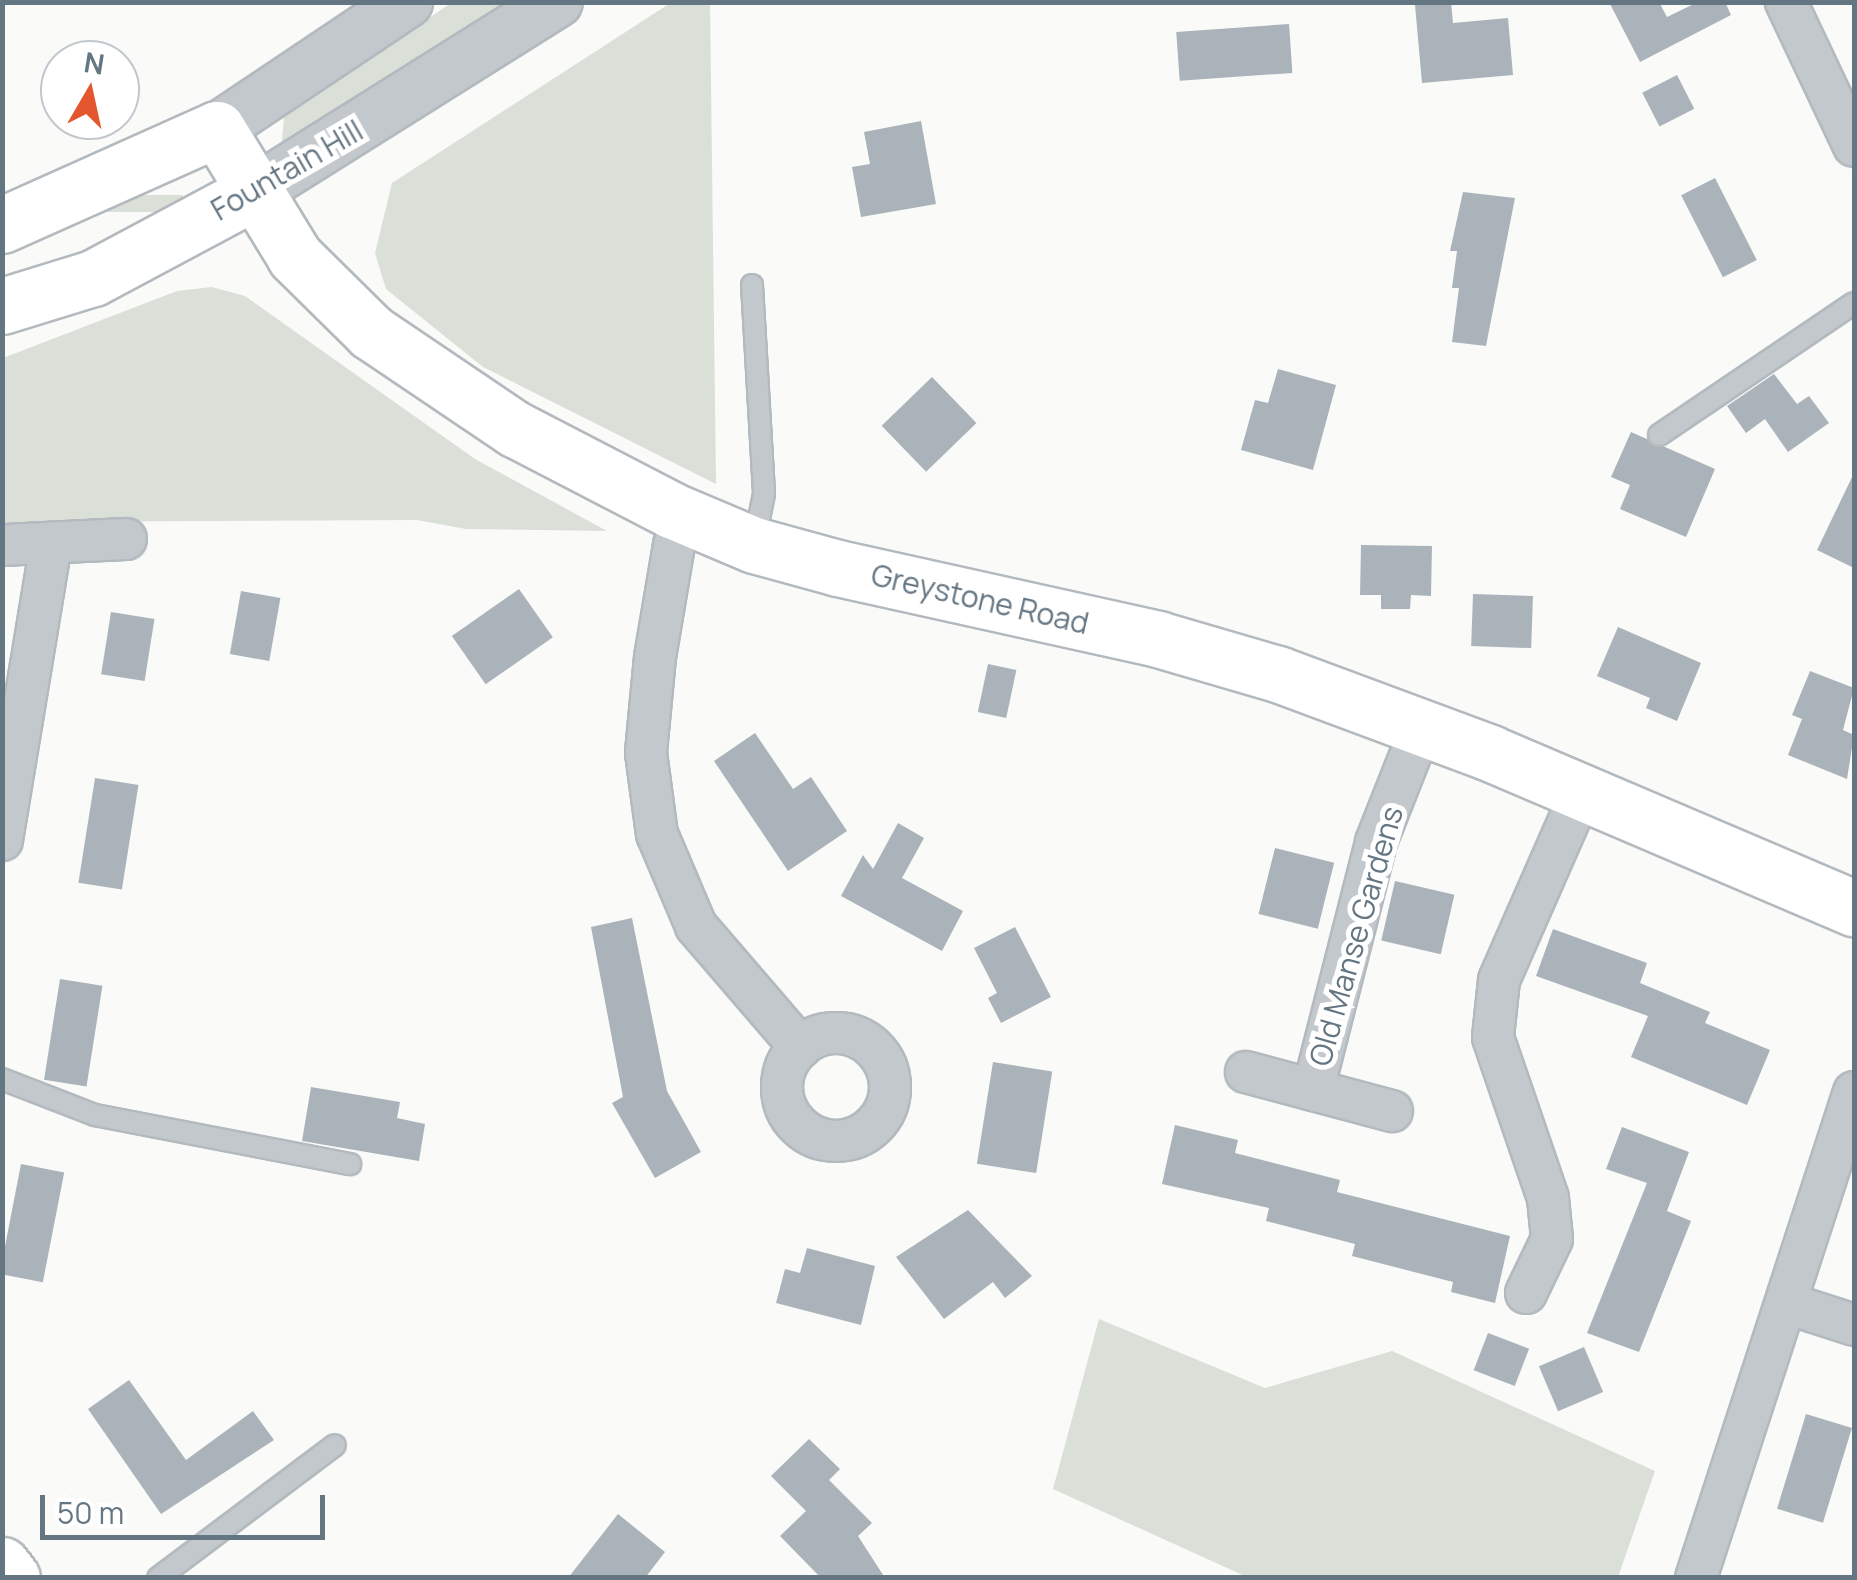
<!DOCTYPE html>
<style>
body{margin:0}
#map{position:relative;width:1857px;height:1580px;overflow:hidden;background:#fafaf8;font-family:Manrope,sans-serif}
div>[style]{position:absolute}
.green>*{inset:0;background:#dadfd7;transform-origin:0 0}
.building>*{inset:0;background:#aab3b9;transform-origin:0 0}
.roads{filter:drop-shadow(2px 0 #b3babf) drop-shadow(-2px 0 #b3babf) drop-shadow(0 2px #b3babf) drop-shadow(0 -2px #b3babf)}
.service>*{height:20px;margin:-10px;padding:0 10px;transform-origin:10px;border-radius:10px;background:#c3c8cc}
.minor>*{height:40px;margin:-20px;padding:0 20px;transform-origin:20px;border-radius:20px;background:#c3c8cc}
.minor>.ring{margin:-20px;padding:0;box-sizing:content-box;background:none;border:40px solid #c3c8cc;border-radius:50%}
.tertiary>*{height:50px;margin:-25px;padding:0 25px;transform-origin:25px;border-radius:25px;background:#c3c8cc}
.secondary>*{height:55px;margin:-27.5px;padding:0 27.5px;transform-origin:27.5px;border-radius:27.5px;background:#fff}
.primary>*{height:55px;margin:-27.5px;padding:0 27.5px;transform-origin:27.5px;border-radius:27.5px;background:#fff}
span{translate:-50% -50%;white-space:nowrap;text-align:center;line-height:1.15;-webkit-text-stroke:10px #fff;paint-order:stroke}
.street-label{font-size:30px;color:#657683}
.frame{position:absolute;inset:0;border:5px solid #657683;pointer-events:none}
.north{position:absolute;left:40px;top:40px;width:100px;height:100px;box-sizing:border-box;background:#fff;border:2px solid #c1c8cd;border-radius:50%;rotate:9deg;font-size:28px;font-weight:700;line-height:40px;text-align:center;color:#657683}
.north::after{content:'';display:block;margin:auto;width:35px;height:45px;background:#e4572e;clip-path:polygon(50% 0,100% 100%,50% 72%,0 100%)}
.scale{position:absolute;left:40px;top:1495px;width:285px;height:45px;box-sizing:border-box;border:5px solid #657683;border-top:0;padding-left:12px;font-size:30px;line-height:35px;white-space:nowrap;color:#657683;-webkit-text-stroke:8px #fff;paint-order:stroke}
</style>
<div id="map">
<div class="green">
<i style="clip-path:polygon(672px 2px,710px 3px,716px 484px,483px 367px,386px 289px,375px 253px,392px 183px)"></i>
<i style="clip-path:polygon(451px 3px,502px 3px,498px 16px,292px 146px,282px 141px,284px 117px)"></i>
<i style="left:183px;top:195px;width:17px;height:195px;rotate:90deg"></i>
<i style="clip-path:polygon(212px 287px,245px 296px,475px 459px,607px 531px,466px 529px,417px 520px,3px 522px,3px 358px,177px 291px)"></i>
<i style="clip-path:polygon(1099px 1319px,1265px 1388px,1392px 1351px,1655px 1471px,1618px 1577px,1247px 1577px,1053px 1489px)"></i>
</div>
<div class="building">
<i style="clip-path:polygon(1451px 2px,1453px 23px,1508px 18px,1513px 75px,1422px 83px,1415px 5px)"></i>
<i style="clip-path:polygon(1609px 2px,1659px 2px,1667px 17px,1698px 2px,1725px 2px,1731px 15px,1640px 62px)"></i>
<i style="left:1289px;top:24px;width:49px;height:113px;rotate:86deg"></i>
<i style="left:1677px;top:75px;width:38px;height:39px;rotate:63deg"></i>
<i style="clip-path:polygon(921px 121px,936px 204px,861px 217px,852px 167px,870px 164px,864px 132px)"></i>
<i style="left:1715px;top:178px;width:92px;height:38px;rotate:63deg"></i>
<i style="clip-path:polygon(1463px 192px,1515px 198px,1486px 346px,1452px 342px,1459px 288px,1452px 288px,1457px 251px,1450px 251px)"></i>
<i style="clip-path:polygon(1278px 369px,1336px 385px,1313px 470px,1241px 450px,1255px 400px,1268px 403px)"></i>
<i style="clip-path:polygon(1774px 374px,1797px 404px,1809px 396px,1829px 423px,1788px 452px,1765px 419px,1746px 433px,1727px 406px)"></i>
<i style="left:932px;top:377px;width:64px;height:70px;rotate:46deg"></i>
<i style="clip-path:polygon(1631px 432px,1715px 469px,1686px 537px,1620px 509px,1630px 485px,1611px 477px)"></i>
<i style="clip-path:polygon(1854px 473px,1854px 568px,1817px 550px)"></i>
<i style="clip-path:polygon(1361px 545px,1432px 546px,1431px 596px,1411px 595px,1410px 609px,1381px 609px,1381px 595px,1360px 595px)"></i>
<i style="left:519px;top:589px;width:59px;height:82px;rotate:55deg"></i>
<i style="left:241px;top:591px;width:40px;height:64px;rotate:10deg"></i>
<i style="left:1473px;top:594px;width:60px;height:52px;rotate:2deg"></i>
<i style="left:111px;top:612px;width:44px;height:63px;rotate:9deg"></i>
<i style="clip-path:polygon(1618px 627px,1701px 663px,1677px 721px,1646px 708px,1650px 698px,1597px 676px)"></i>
<i style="left:988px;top:664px;width:29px;height:49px;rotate:12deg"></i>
<i style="clip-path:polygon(1810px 671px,1854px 688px,1843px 730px,1854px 735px,1847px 779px,1788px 755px,1802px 719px,1792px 715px)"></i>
<i style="clip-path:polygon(755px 733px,793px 789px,811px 777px,847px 831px,788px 871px,714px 761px)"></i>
<i style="left:95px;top:778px;width:44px;height:106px;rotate:9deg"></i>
<i style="clip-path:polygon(898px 823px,924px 838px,902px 878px,963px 911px,942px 951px,841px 896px,863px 855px,873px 869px)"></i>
<i style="left:1275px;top:848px;width:61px;height:68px;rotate:14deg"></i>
<i style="left:1395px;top:881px;width:61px;height:61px;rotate:13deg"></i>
<i style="clip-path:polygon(632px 918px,667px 1091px,701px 1152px,655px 1178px,612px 1103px,623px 1097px,591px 927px)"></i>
<i style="clip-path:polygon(1015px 927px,1051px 997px,1001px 1023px,988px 998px,997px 993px,974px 948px)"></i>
<i style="clip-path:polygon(1553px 929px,1647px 963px,1640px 983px,1710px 1012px,1705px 1023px,1770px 1050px,1747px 1105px,1631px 1057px,1648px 1016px,1536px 976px)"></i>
<i style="left:60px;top:979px;width:43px;height:102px;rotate:9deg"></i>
<i style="left:993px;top:1062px;width:60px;height:103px;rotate:9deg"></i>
<i style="clip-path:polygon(311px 1087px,400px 1102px,397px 1118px,425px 1124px,419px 1161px,302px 1141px)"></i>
<i style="clip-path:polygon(1175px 1125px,1238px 1140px,1235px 1153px,1340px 1180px,1337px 1192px,1510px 1236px,1495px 1303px,1451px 1292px,1453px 1282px,1352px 1256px,1355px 1244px,1266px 1221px,1269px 1208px,1162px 1184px)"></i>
<i style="clip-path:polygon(1622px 1127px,1689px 1152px,1667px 1211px,1691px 1221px,1639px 1352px,1587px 1333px,1647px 1183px,1606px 1169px)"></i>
<i style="left:21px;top:1164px;width:44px;height:112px;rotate:11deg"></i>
<i style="clip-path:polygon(968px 1210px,1032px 1276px,1005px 1298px,993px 1282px,944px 1319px,896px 1257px)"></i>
<i style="clip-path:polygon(807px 1248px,875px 1266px,861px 1325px,776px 1303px,785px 1269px,800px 1273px)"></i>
<i style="left:1488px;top:1333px;width:44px;height:40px;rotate:21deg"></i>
<i style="left:1584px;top:1347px;width:49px;height:49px;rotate:67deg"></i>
<i style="clip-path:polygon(129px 1380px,186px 1460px,253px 1411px,274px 1440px,161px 1514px,88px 1409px)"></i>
<i style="left:1806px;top:1414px;width:48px;height:99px;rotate:17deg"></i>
<i style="clip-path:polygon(809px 1439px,840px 1469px,829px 1480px,872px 1523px,858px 1536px,885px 1578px,821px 1578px,780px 1536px,806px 1511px,771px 1476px)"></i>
<i style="clip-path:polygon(618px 1514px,665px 1552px,645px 1578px,568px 1578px)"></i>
</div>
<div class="roads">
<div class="service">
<i style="left:752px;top:285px;width:209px;rotate:86.7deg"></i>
<i style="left:764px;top:494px;width:50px;rotate:101.5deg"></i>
<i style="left:1659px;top:435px;width:235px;rotate:-34.1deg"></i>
<i style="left:2px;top:1079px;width:100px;rotate:21.2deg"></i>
<i style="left:95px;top:1115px;width:260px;rotate:10.9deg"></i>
<i style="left:158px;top:1578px;width:221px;rotate:-36.9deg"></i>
</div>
<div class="minor">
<i style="left:1786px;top:2px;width:159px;rotate:64.7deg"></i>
<i style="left:685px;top:516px;width:31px;rotate:111deg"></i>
<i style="left:674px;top:545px;width:114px;rotate:99.6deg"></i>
<i style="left:655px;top:657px;width:96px;rotate:95.4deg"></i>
<i style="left:646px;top:753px;width:82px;rotate:82.3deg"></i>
<i style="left:657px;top:834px;width:100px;rotate:67deg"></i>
<i style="left:696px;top:926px;width:160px;rotate:49.3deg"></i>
<i style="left:2px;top:545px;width:124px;rotate:-2.8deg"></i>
<i style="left:2px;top:840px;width:301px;rotate:-80.6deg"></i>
<i class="ring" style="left:782px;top:1033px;width:68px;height:68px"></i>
<i style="left:1246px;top:1072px;width:151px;rotate:15deg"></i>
<i style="left:1313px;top:1090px;width:256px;rotate:-75.7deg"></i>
<i style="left:1376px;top:842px;width:125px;rotate:-68.4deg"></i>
<i style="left:1526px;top:1293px;width:60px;rotate:-64.3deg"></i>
<i style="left:1552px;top:1239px;width:41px;rotate:-95.6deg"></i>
<i style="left:1548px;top:1198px;width:170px;rotate:-108.9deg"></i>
<i style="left:1493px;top:1037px;width:57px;rotate:-84deg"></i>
<i style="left:1499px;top:980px;width:206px;rotate:-66.3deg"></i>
<i style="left:1786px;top:1303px;width:71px;rotate:17.9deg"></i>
<i style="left:1696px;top:1578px;width:511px;rotate:-71.99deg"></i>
</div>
<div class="tertiary">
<i style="left:217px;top:129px;width:229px;rotate:-33.8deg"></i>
<i style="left:252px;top:193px;width:360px;rotate:-32.1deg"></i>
</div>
<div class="secondary">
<i style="left:2px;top:225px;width:235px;rotate:-24.1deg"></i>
<i style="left:217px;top:129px;width:150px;rotate:58.6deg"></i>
<i style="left:295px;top:257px;width:107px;rotate:44.6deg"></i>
<i style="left:371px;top:332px;width:174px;rotate:34deg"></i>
<i style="left:515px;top:429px;width:176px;rotate:27.4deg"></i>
<i style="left:671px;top:510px;width:90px;rotate:22.9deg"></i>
<i style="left:754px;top:545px;width:87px;rotate:15.3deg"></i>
<i style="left:838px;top:568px;width:328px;rotate:12.5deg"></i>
<i style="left:1158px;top:639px;width:125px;rotate:16.3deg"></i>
<i style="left:1278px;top:674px;width:226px;rotate:20.4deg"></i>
<i style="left:1490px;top:753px;width:396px;rotate:23.1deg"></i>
<i style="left:2px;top:306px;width:95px;rotate:-17.1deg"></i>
<i style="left:93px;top:278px;width:180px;rotate:-28.1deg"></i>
</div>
<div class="primary">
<i style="left:2px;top:1565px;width:16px;rotate:52deg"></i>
</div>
</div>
<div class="street-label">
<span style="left:287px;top:170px;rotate:-30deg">Fountain Hill</span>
<span style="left:980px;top:599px;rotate:13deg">Greystone Road</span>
<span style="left:1356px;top:936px;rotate:-74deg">Old Manse Gardens</span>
</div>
<div class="frame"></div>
<div class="north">N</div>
<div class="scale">50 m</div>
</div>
